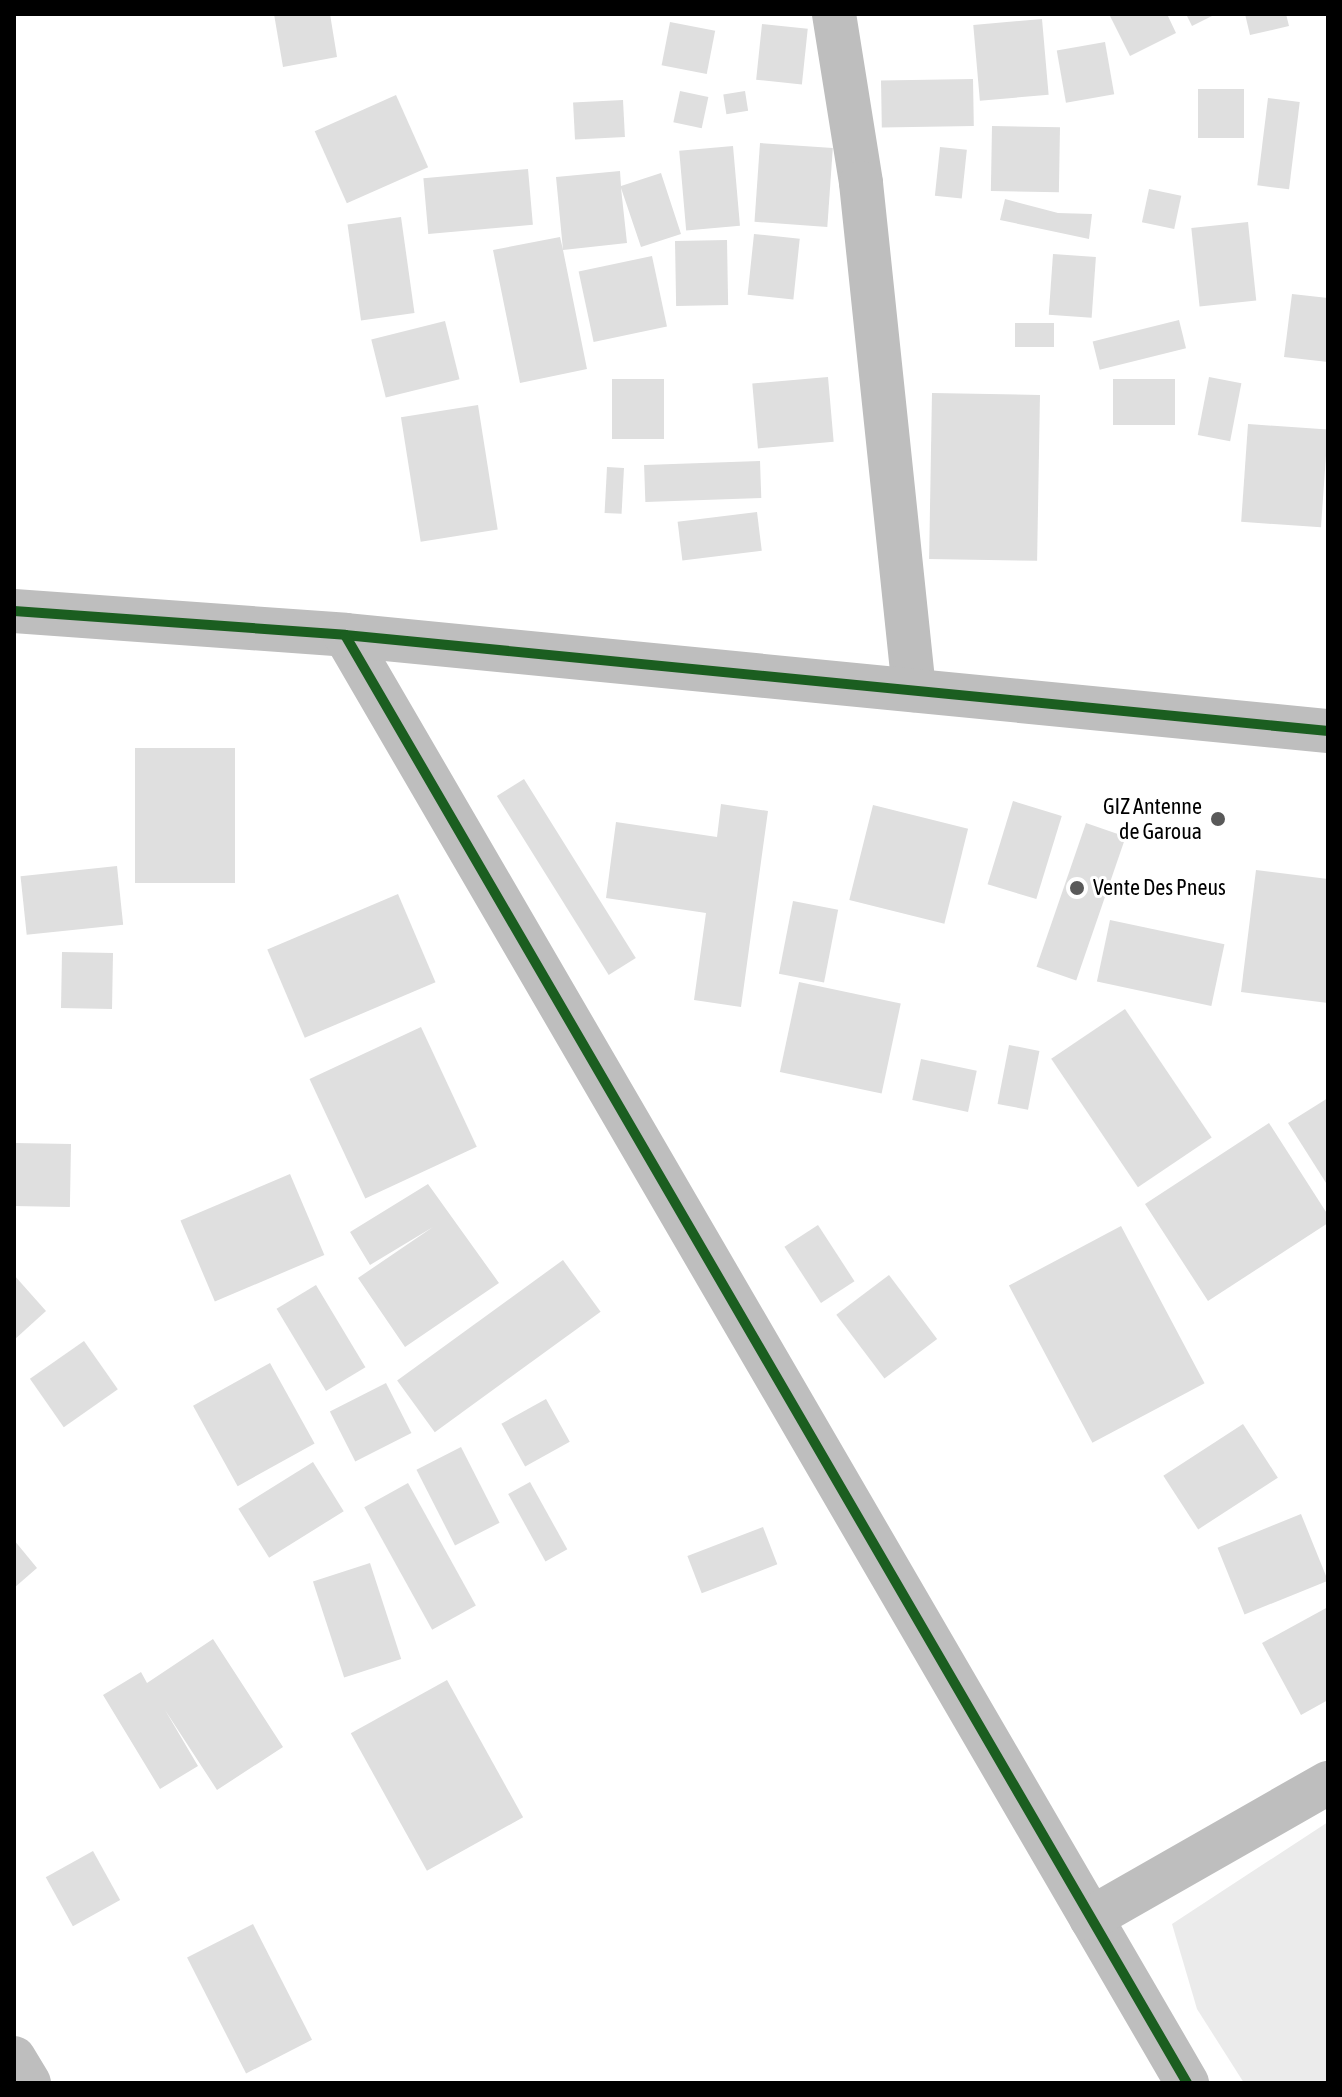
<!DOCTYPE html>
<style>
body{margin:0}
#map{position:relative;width:1342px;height:2097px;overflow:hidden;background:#fff;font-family:"Asap Condensed",sans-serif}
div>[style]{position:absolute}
.green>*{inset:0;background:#ebebeb}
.building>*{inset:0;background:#dfdfdf;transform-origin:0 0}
.minor>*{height:44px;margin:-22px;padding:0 22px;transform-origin:22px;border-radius:22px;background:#bebebe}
.tertiary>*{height:44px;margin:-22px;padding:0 22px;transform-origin:22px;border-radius:22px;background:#bebebe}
.cycleway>*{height:10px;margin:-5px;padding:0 5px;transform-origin:5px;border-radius:5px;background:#1b5e20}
.dots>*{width:22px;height:22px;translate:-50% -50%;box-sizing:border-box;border:4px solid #fff;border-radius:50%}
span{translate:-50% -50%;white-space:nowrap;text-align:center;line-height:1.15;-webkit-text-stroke:6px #fff;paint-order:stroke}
.poi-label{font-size:22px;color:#000}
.right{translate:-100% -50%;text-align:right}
.left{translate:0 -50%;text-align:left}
.frame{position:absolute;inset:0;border:16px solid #000;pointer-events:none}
</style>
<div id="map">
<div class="green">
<i style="clip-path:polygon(1328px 1822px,1328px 2083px,1244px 2083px,1197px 2009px,1172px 1924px)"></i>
</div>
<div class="building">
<i style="clip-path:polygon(274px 14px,330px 14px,337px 57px,283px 67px)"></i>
<i style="clip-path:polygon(1109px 14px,1167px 14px,1176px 33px,1130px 56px)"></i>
<i style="clip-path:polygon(1186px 14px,1216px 14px,1192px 26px)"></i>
<i style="clip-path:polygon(1245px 14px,1286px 14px,1289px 26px,1250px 35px)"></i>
<i style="left:1042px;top:19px;width:76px;height:69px;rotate:85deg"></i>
<i style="left:670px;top:22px;width:46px;height:44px;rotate:11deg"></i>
<i style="left:762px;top:24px;width:46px;height:56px;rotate:6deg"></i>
<i style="left:1105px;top:42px;width:53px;height:49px;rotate:80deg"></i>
<i style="left:973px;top:79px;width:47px;height:92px;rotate:89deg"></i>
<i style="left:1198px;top:89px;width:46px;height:49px"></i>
<i style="left:680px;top:91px;width:29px;height:32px;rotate:12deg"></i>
<i style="left:745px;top:91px;width:20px;height:22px;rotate:81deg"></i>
<i style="left:396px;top:95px;width:79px;height:89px;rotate:66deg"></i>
<i style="left:1268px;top:98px;width:32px;height:88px;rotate:7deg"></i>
<i style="left:623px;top:100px;width:37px;height:50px;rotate:87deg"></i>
<i style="left:992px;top:126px;width:68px;height:65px;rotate:1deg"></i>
<i style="left:760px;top:143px;width:73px;height:79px;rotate:4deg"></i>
<i style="left:733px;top:146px;width:80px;height:54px;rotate:85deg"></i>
<i style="left:940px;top:147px;width:27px;height:49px;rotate:6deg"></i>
<i style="left:528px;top:169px;width:56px;height:105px;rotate:85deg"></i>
<i style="clip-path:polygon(620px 171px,621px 186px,661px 173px,681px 234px,641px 247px,621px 188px,627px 243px,563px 250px,587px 369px,520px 383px,493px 250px,560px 237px,563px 250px,556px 177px)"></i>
<i style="left:1149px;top:189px;width:33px;height:34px;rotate:12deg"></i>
<i style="clip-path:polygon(1005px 199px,1058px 213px,1092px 214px,1089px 239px,1000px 220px)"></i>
<i style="left:401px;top:217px;width:97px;height:54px;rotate:82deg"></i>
<i style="left:1248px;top:222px;width:79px;height:57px;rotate:84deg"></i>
<i style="left:754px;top:234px;width:46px;height:61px;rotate:6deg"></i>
<i style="left:727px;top:240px;width:65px;height:52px;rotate:89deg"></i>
<i style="left:1053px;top:254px;width:43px;height:61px;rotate:4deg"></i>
<i style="left:652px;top:256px;width:72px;height:75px;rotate:78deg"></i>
<i style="clip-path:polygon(1292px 294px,1328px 298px,1328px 362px,1284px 357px)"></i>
<i style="left:1179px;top:320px;width:29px;height:89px;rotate:76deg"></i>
<i style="left:445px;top:321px;width:60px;height:76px;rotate:76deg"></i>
<i style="left:1054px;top:323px;width:24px;height:39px;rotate:90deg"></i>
<i style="left:828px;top:377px;width:65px;height:76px;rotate:85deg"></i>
<i style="left:1209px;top:377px;width:33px;height:59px;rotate:11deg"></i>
<i style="left:612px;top:379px;width:52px;height:60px"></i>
<i style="left:1113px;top:379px;width:62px;height:46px"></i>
<i style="left:932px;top:393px;width:108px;height:166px;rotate:1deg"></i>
<i style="left:478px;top:405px;width:126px;height:78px;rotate:81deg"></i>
<i style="left:1248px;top:424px;width:80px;height:98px;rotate:4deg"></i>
<i style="left:760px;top:461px;width:37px;height:116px;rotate:88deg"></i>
<i style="left:607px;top:467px;width:17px;height:46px;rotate:3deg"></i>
<i style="left:757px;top:512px;width:39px;height:80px;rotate:83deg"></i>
<i style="left:235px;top:748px;width:135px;height:100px;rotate:90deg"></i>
<i style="left:524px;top:779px;width:211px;height:32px;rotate:58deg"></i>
<i style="left:1013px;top:801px;width:51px;height:87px;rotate:17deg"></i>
<i style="clip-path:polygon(721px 804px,768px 811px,741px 1007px,694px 1000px,706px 913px,606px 898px,616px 822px,717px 837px)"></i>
<i style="left:873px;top:805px;width:98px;height:98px;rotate:14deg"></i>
<i style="left:1086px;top:823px;width:42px;height:152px;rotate:19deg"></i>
<i style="left:117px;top:866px;width:59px;height:97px;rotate:84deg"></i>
<i style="clip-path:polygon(1256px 870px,1328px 879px,1328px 1003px,1241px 992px)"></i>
<i style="left:398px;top:894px;width:96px;height:142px;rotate:67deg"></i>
<i style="left:793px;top:901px;width:46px;height:74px;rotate:11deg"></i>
<i style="left:1110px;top:920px;width:117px;height:63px;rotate:12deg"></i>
<i style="left:62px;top:952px;width:51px;height:56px;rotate:1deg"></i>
<i style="left:799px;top:982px;width:104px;height:92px;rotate:12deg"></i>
<i style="left:1125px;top:1009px;width:155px;height:89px;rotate:56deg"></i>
<i style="left:421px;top:1027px;width:132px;height:123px;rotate:65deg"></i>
<i style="left:1009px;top:1045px;width:31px;height:60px;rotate:11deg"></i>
<i style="left:921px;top:1059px;width:57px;height:42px;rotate:12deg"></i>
<i style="clip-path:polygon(1328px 1098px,1328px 1186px,1288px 1123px)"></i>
<i style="clip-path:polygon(1269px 1123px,1328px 1215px,1328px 1223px,1208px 1301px,1145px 1204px)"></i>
<i style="left:14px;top:1143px;width:57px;height:63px;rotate:1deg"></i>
<i style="left:290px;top:1174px;width:88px;height:119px;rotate:67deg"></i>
<i style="clip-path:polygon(428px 1184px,499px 1283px,405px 1347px,358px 1278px,433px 1227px,370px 1265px,350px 1232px)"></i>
<i style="left:818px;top:1225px;width:67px;height:40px;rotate:57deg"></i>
<i style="left:1121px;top:1226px;width:178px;height:127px;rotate:62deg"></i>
<i style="left:563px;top:1260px;width:64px;height:205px;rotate:54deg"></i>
<i style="clip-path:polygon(14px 1275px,46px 1311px,14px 1340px)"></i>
<i style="left:889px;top:1275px;width:80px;height:66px;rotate:53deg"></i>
<i style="left:316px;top:1285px;width:96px;height:46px;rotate:59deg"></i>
<i style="left:84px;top:1341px;width:59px;height:66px;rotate:55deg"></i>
<i style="left:270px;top:1363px;width:92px;height:88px;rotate:61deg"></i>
<i style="left:386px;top:1383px;width:56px;height:63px;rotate:63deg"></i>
<i style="left:546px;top:1399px;width:49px;height:51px;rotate:61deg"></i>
<i style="left:1243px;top:1424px;width:64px;height:95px;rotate:57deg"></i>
<i style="left:461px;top:1447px;width:85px;height:50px;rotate:63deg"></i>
<i style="left:313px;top:1462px;width:58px;height:88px;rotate:58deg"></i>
<i style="left:530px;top:1482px;width:77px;height:25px;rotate:61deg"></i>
<i style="left:408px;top:1483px;width:140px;height:50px;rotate:61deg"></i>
<i style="left:1301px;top:1514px;width:72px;height:90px;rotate:68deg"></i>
<i style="left:763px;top:1527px;width:40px;height:81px;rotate:69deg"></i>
<i style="clip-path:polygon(14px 1540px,37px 1568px,14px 1588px)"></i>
<i style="left:370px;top:1563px;width:101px;height:60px;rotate:72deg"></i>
<i style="clip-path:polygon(1328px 1607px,1328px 1700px,1301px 1715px,1262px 1643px)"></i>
<i style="clip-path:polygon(213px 1639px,283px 1747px,217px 1790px,165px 1710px,198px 1766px,160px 1789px,103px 1695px,141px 1672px,147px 1683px)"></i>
<i style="left:447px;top:1680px;width:157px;height:110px;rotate:61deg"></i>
<i style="left:93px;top:1851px;width:56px;height:54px;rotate:61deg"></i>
<i style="left:253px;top:1924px;width:130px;height:74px;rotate:63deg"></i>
</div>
<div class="minor">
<i style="left:834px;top:14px;width:171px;rotate:80.9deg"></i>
<i style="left:861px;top:183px;width:510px;rotate:84.03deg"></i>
<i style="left:345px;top:635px;width:1675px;rotate:59.82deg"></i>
<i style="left:1091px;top:1918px;width:273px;rotate:-29.7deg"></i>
<i style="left:14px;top:2058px;width:29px;rotate:59deg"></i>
</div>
<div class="tertiary">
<i style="left:14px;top:611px;width:332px;rotate:4.1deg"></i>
<i style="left:345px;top:635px;width:988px;rotate:5.58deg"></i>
</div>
<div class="cycleway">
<i style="left:14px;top:611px;width:332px;rotate:4.1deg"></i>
<i style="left:345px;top:635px;width:988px;rotate:5.58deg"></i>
<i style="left:345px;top:635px;width:1675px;rotate:59.82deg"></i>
</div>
<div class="dots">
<i style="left:1218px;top:819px;background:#595959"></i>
<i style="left:1077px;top:888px;background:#595959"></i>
</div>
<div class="poi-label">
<span class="right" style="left:1202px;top:819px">GIZ Antenne<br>de Garoua</span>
<span class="left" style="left:1093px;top:888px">Vente Des Pneus</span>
</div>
<div class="frame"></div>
</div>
